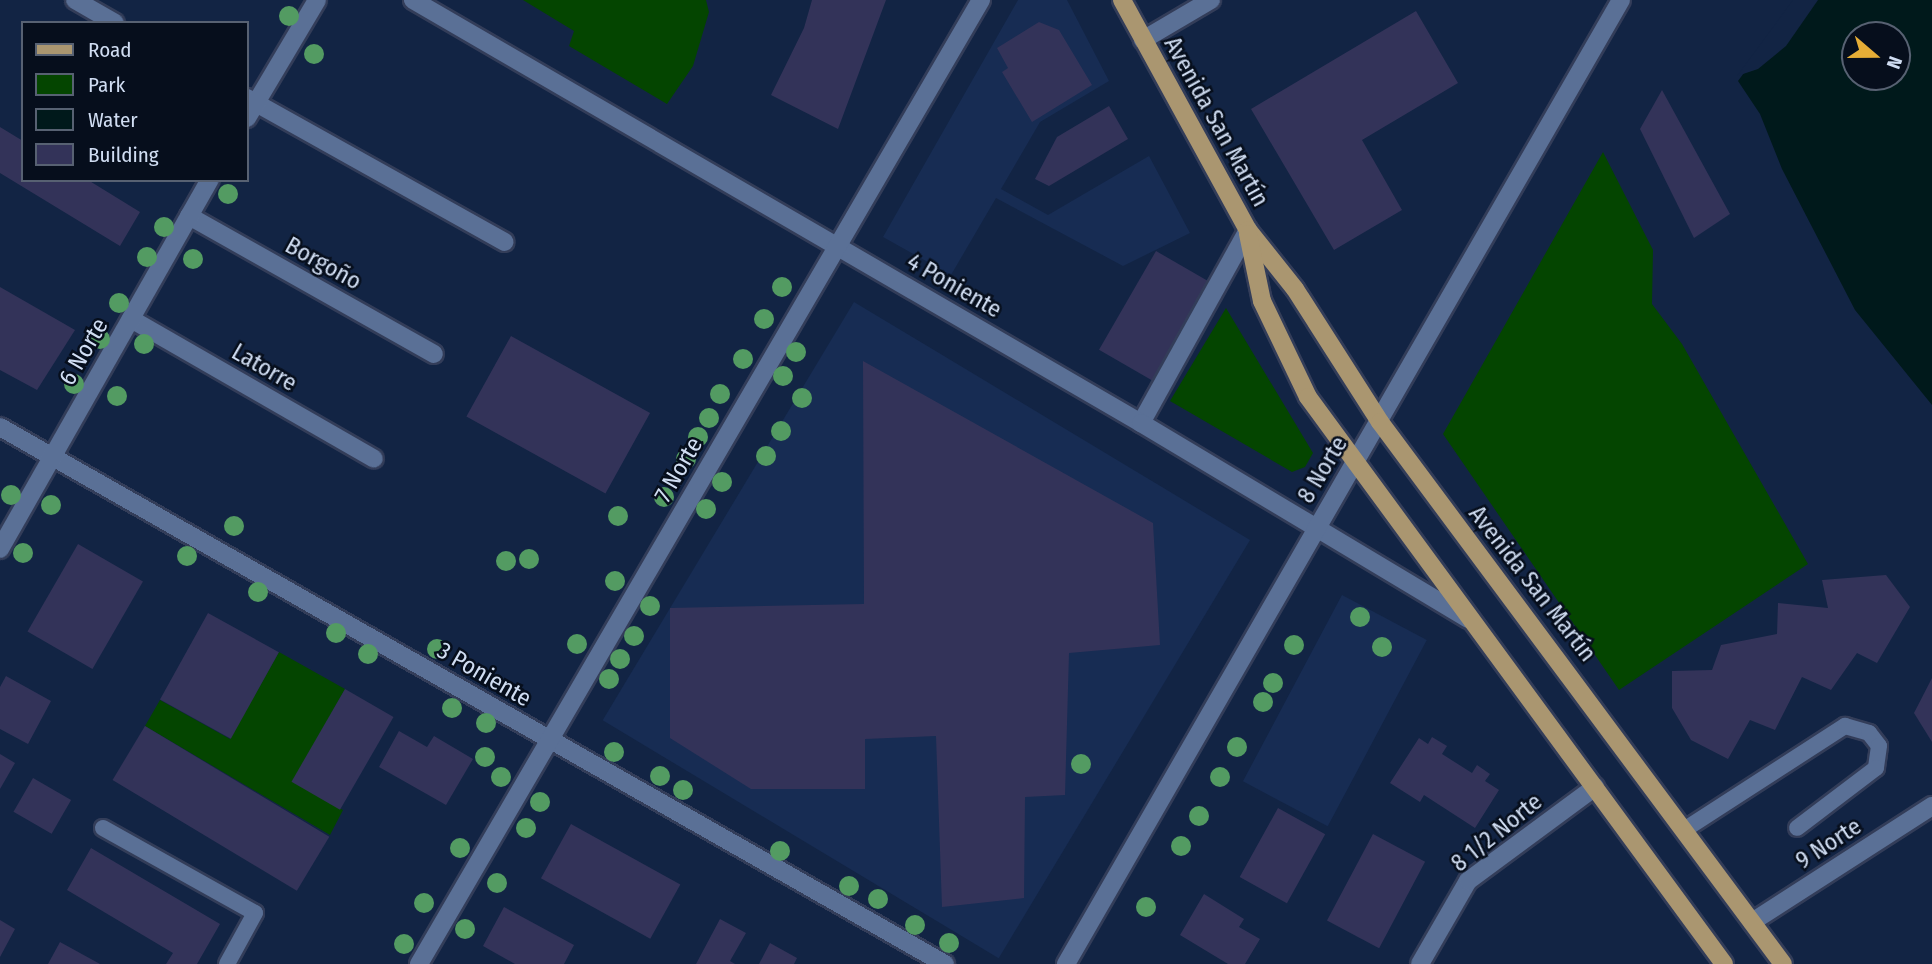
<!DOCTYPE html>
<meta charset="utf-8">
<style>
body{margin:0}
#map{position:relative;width:1932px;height:964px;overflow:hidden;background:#122444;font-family:"Fira Sans Condensed",sans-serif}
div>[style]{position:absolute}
.built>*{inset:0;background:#172c53;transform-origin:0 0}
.green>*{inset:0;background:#044500}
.water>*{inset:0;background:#00191b}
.pier>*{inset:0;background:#122444}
.building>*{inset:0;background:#333359;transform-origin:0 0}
.roads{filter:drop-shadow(2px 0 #333d59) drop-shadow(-2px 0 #333d59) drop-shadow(0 2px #333d59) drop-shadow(0 -2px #333d59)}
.lane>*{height:16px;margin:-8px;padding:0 8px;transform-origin:8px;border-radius:8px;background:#5a7096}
.street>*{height:18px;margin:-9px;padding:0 9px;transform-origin:9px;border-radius:9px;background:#5a7096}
.secondary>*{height:18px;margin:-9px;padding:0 9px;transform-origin:9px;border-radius:9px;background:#5a7096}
.primary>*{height:18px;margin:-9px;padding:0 9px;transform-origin:9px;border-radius:9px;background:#aa9670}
.trees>*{width:20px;height:20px;margin:-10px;border-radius:50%;background:#539b62}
span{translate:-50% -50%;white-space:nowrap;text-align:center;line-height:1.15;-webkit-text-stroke:5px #060e1c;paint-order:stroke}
.street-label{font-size:24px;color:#d0ddf2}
.legend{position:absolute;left:21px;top:21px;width:228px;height:161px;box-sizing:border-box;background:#060e1c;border:2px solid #576172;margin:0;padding:9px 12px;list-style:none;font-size:21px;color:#d0ddf2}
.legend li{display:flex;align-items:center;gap:14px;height:35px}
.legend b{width:35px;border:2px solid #576172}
.north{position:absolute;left:1841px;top:21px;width:70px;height:70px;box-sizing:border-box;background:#060e1c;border:2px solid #576172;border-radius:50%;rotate:110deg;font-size:19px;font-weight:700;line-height:28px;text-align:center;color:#d0ddf2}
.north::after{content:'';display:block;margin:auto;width:24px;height:32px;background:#e5ad36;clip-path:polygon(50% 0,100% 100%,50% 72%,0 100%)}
</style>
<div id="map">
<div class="built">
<i style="clip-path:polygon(1018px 0,1067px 0,1109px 81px,1040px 122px,1001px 189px,1048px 215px,1149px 156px,1190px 233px,1123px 266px,996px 198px,951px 275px,883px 237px)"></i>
<i style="left:854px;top:302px;width:462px;height:488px;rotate:31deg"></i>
<i style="left:1342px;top:595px;width:96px;height:211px;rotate:28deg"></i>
</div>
<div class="green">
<i style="clip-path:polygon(523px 0,706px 0,709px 12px,693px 66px,667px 104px,569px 46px,574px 31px)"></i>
<i style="clip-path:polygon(1603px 152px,1653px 250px,1652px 304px,1682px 344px,1808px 564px,1619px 690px,1443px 434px)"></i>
<i style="clip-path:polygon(1226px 308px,1313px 453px,1305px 467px,1292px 472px,1170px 401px)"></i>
<i style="clip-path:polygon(279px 652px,345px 689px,293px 782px,343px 810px,330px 835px,145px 726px,160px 700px,230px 739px)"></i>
</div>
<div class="water">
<i style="clip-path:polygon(evenodd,1798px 0,1932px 0,1932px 405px,1855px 310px,1782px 169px,1760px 114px,1738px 81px,1798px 0,1855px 35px,1897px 35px,1897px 77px,1855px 77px,1855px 35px)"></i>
</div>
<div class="pier">
<i style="clip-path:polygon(1793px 0,1818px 0,1786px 46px,1758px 69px,1737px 76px)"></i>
</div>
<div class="building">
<i style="clip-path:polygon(812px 0,886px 0,838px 129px,771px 95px,804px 28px)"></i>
<i style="clip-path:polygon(1416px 11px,1458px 83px,1362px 140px,1402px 210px,1334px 250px,1251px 109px)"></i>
<i style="clip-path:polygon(1039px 22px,1059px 30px,1092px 85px,1032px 122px,1002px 72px,1008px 68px,997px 48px)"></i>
<i style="clip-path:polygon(1662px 90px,1730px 214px,1694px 238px,1640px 129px)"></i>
<i style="clip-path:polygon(1109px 106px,1128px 139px,1049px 186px,1035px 179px,1057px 137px)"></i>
<i style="clip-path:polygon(0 127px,23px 141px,23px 180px,88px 180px,140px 212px,120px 246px,0 173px)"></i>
<i style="left:1156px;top:251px;width:62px;height:114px;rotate:30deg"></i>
<i style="clip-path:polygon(0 287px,75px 330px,37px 390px,0 370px)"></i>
<i style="left:511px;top:336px;width:159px;height:92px;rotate:29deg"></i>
<i style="clip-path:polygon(863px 361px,1153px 523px,1160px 645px,1069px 653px,1065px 795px,1025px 797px,1024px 898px,942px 907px,936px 736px,865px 739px,865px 789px,751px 789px,670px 738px,670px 608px,864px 604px)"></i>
<i style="left:78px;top:544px;width:75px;height:101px;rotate:30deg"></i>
<i style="clip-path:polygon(1886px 575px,1910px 607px,1877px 663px,1857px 653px,1831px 690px,1802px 677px,1775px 730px,1750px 720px,1728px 759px,1691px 740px,1672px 708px,1672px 671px,1712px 670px,1721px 645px,1777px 634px,1778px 603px,1828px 608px,1822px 580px)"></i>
<i style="left:208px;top:613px;width:81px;height:99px;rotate:29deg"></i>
<i style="clip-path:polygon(6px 676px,51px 701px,28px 744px,0 729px,0 687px)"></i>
<i style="clip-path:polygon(1932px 678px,1932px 742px,1914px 713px)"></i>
<i style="left:345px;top:689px;width:56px;height:107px;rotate:30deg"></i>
<i style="left:145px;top:726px;width:215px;height:63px;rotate:31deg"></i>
<i style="clip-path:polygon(399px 731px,427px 747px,434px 736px,473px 759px,446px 805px,379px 767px)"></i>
<i style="clip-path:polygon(1432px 737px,1447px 746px,1442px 754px,1472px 773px,1477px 765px,1490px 774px,1485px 781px,1499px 790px,1475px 828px,1424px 795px,1420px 802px,1390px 783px,1419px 738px,1428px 744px)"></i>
<i style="clip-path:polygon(0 754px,15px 763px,0 789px)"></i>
<i style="left:33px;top:778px;width:44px;height:39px;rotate:30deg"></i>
<i style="left:1278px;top:808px;width:54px;height:79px;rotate:29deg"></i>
<i style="left:571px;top:824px;width:125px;height:62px;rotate:29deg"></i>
<i style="left:1373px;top:834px;width:59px;height:98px;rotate:28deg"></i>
<i style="clip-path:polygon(91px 848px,220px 924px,197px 964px,166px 964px,173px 953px,67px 890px)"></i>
<i style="clip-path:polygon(1204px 894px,1244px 919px,1239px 927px,1260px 939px,1245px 964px,1228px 964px,1180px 935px)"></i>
<i style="clip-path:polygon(504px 907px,574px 945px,564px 964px,515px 964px,483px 946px)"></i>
<i style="clip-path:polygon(720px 919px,746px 933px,730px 961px,735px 964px,696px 964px)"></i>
<i style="clip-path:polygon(0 920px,15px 929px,0 957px)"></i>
<i style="clip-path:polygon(60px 942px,100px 964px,48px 964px)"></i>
<i style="clip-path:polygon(770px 943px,797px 958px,794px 964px,759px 964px)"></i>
</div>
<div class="roads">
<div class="lane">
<i style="left:103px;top:828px;width:174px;rotate:29.2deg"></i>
<i style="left:255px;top:913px;width:58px;rotate:118.8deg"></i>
<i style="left:1684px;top:830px;width:192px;rotate:-32.9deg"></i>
<i style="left:1845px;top:726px;width:25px;rotate:16deg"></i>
<i style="left:1869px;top:733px;width:16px;rotate:52deg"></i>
<i style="left:1879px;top:746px;width:22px;rotate:98deg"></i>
<i style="left:1876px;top:768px;width:99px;rotate:142.8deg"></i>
</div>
<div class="street">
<i style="left:75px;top:0;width:46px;rotate:29.9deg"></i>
<i style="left:1143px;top:40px;width:79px;rotate:-30.5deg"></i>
<i style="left:247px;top:98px;width:295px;rotate:29.2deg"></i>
<i style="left:247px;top:118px;width:137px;rotate:-59.3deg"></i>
<i style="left:189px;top:216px;width:281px;rotate:29.4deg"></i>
<i style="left:131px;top:319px;width:280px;rotate:29.9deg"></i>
<i style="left:1141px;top:423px;width:221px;rotate:-61deg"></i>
<i style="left:0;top:427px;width:1087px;rotate:29.61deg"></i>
<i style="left:0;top:549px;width:425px;rotate:-60.4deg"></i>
<i style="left:1752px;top:922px;width:214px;rotate:-32.8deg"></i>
<i style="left:1420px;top:964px;width:96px;rotate:-60deg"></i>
<i style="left:1468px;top:881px;width:158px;rotate:-36.5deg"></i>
</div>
<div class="secondary">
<i style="left:413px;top:0;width:842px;rotate:30.16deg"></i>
<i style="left:1141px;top:423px;width:381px;rotate:30.9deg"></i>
<i style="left:419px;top:964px;width:1116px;rotate:-59.76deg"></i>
<i style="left:1066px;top:964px;width:1112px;rotate:-60.07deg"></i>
</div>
<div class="primary">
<i style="left:1122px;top:0;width:262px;rotate:61.3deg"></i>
<i style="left:1248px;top:230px;width:75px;rotate:51.5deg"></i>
<i style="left:1295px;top:289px;width:158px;rotate:57.4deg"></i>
<i style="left:1380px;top:422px;width:675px;rotate:53.37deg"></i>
<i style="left:1248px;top:234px;width:68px;rotate:78.2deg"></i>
<i style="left:1262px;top:301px;width:106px;rotate:64.4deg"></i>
<i style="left:1308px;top:397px;width:703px;rotate:53.73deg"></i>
</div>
</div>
<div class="trees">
<i style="left:289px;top:16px"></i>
<i style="left:314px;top:54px"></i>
<i style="left:228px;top:194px"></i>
<i style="left:164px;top:227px"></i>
<i style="left:147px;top:257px"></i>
<i style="left:193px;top:259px"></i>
<i style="left:782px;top:287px"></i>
<i style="left:119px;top:303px"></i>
<i style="left:764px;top:319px"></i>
<i style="left:100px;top:339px"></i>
<i style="left:144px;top:344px"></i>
<i style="left:796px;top:352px"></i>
<i style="left:743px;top:359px"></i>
<i style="left:783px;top:376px"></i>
<i style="left:74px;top:384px"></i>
<i style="left:720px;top:394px"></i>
<i style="left:117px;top:396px"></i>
<i style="left:802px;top:398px"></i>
<i style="left:709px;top:418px"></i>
<i style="left:781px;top:431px"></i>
<i style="left:698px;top:437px"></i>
<i style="left:766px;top:456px"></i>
<i style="left:686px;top:459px"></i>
<i style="left:722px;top:482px"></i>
<i style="left:11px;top:495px"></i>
<i style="left:664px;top:497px"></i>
<i style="left:51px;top:505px"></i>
<i style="left:706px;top:509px"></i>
<i style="left:618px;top:516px"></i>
<i style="left:234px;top:526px"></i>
<i style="left:23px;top:553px"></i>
<i style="left:187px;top:556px"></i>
<i style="left:529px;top:559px"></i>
<i style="left:506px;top:561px"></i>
<i style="left:615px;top:581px"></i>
<i style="left:258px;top:592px"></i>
<i style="left:650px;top:606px"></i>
<i style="left:1360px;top:617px"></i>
<i style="left:336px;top:633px"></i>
<i style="left:634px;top:636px"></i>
<i style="left:577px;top:644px"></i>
<i style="left:1294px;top:645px"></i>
<i style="left:1382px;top:647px"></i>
<i style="left:437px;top:649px"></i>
<i style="left:368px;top:654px"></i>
<i style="left:620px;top:659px"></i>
<i style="left:609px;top:679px"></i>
<i style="left:1273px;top:683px"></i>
<i style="left:1263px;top:702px"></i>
<i style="left:452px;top:708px"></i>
<i style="left:486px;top:723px"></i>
<i style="left:1237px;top:747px"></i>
<i style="left:614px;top:752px"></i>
<i style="left:485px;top:757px"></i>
<i style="left:1081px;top:764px"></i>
<i style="left:660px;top:776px"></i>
<i style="left:501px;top:777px"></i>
<i style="left:1220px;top:777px"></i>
<i style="left:683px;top:790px"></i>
<i style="left:540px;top:802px"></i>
<i style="left:1199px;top:816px"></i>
<i style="left:526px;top:828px"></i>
<i style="left:1181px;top:846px"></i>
<i style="left:460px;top:848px"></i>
<i style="left:780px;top:851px"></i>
<i style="left:497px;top:883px"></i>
<i style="left:849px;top:886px"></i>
<i style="left:878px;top:899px"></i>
<i style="left:424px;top:903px"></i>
<i style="left:1146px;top:907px"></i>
<i style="left:915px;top:925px"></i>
<i style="left:465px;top:929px"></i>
<i style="left:949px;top:943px"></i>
<i style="left:404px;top:944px"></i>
</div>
<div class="street-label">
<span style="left:1216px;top:122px;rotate:61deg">Avenida San Martín</span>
<span style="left:323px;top:264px;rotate:29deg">Borgoño</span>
<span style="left:954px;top:286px;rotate:30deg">4 Poniente</span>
<span style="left:84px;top:352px;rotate:-60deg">6 Norte</span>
<span style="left:264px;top:368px;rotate:30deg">Latorre</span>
<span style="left:679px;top:470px;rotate:-60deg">7 Norte</span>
<span style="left:1323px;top:470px;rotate:-59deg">8 Norte</span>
<span style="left:1532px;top:584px;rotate:52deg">Avenida San Martín</span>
<span style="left:484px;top:675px;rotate:30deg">3 Poniente</span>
<span style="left:1497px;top:833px;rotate:-39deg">8 1/2 Norte</span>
<span style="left:1829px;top:844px;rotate:-33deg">9 Norte</span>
</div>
<ul class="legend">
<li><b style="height:9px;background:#aa9670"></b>Road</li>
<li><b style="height:19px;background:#044500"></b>Park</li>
<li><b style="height:19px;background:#00191b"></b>Water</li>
<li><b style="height:19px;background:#333359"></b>Building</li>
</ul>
<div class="north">N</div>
</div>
